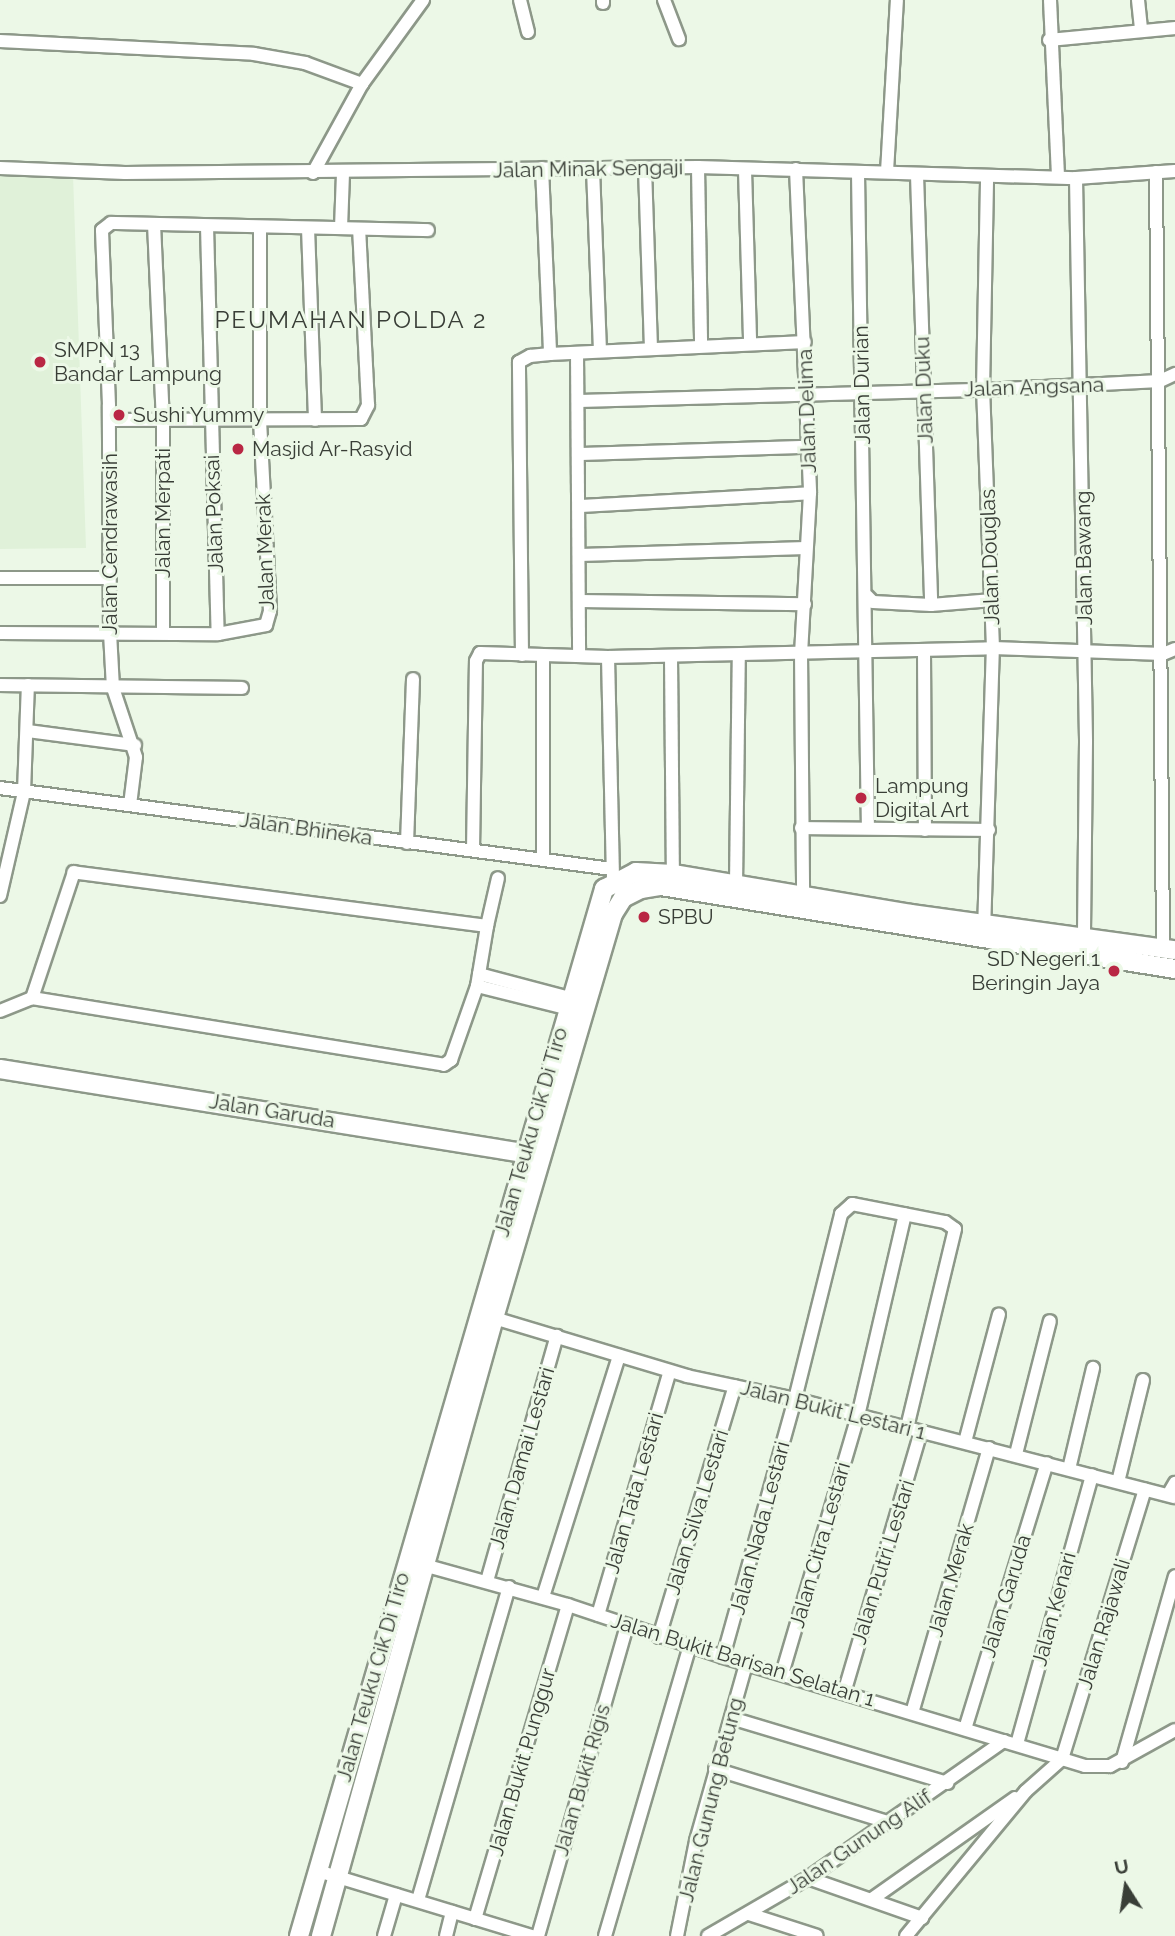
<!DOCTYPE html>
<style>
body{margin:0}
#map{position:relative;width:1175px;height:1936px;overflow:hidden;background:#ecf8e7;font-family:Raleway,sans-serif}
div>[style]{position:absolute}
.built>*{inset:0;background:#e0f1d9}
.roads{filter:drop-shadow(2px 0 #8d9889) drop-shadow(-2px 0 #8d9889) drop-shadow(0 2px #8d9889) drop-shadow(0 -2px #8d9889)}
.street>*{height:12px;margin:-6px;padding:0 6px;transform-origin:6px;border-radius:6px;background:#fff}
.secondary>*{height:18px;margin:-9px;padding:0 9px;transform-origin:9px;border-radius:9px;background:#fff}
.dots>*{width:19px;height:19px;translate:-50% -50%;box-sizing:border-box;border:4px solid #ecf8e7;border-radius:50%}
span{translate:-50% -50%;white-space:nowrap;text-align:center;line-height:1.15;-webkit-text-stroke:6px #ecf8e7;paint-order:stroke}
.street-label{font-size:21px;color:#393e37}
.poi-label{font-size:21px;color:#393e37}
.left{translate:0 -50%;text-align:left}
.right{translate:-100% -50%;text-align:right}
.quarter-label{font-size:24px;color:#393e37;letter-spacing:2px}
.north{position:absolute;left:1091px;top:1852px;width:70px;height:70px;-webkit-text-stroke:5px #ecf8e7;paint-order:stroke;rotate:348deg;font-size:19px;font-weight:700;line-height:28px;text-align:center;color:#393e37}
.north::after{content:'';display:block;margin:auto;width:24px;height:32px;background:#393e37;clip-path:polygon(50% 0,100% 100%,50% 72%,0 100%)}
</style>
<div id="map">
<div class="built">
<i style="clip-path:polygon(0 175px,73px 175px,86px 548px,0 549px)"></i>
</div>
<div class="roads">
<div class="street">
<i style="left:520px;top:0;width:33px;rotate:76deg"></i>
<i style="left:603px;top:0;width:3px;rotate:90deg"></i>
<i style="left:664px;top:0;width:42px;rotate:69deg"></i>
<i style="left:1050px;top:0;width:176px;rotate:87.4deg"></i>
<i style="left:1138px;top:0;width:31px;rotate:84deg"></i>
<i style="left:1049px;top:40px;width:127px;rotate:-5.4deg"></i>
<i style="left:0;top:41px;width:254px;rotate:2.9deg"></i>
<i style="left:254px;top:54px;width:52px;rotate:10deg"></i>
<i style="left:305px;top:63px;width:61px;rotate:20.2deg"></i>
<i style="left:698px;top:167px;width:179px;rotate:89deg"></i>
<i style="left:0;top:168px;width:125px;rotate:2.3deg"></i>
<i style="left:125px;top:173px;width:573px;rotate:-0.6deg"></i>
<i style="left:698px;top:167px;width:378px;rotate:1.7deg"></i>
<i style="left:1076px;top:178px;width:99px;rotate:-4deg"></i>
<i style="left:542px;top:168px;width:186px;rotate:87.5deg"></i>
<i style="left:645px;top:168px;width:181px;rotate:88.1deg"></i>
<i style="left:593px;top:169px;width:182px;rotate:87.8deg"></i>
<i style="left:796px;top:169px;width:324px;rotate:87.5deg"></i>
<i style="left:810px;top:493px;width:159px;rotate:93.2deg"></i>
<i style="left:801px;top:652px;width:251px;rotate:89.5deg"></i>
<i style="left:745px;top:170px;width:173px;rotate:88.3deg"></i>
<i style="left:887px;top:172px;width:172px;rotate:-86.7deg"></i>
<i style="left:1156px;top:172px;width:777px;rotate:89.48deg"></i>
<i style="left:313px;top:173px;width:102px;rotate:-61.2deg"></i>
<i style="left:362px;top:84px;width:104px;rotate:-54deg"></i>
<i style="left:858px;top:173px;width:655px;rotate:89.13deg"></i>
<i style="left:917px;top:175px;width:430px;rotate:88.1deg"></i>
<i style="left:1076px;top:178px;width:564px;rotate:88.98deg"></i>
<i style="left:1086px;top:742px;width:196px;rotate:90.6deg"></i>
<i style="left:154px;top:224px;width:198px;rotate:87.4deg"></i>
<i style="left:163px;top:422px;width:211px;rotate:90deg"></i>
<i style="left:207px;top:226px;width:408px;rotate:88.5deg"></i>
<i style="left:308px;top:228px;width:192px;rotate:87.9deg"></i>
<i style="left:341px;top:228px;width:55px;rotate:-87.9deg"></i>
<i style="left:577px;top:353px;width:303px;rotate:89.6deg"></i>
<i style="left:579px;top:401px;width:404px;rotate:-1.6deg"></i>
<i style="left:983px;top:390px;width:177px;rotate:-2.9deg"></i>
<i style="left:1160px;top:381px;width:17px;rotate:-25deg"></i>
<i style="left:109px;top:420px;width:252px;rotate:-0.2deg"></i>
<i style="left:361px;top:419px;width:16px;rotate:-63deg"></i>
<i style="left:368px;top:405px;width:176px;rotate:-92.9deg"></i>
<i style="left:581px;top:454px;width:227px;rotate:-1.8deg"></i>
<i style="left:581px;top:506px;width:229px;rotate:-3.2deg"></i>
<i style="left:580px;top:555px;width:226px;rotate:-1.8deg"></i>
<i style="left:0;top:578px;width:109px"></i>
<i style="left:867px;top:596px;width:8px;rotate:45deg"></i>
<i style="left:873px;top:602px;width:58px;rotate:3deg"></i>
<i style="left:931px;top:605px;width:62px;rotate:-4.6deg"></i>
<i style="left:580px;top:601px;width:225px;rotate:0.8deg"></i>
<i style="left:0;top:633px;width:218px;rotate:0.3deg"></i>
<i style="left:218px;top:634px;width:49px;rotate:-10.6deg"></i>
<i style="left:266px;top:625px;width:15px;rotate:-74deg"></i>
<i style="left:270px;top:611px;width:189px;rotate:-93deg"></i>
<i style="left:260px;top:422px;width:195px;rotate:-90deg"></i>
<i style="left:924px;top:651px;width:179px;rotate:89.7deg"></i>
<i style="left:522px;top:655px;width:293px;rotate:-90.6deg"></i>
<i style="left:519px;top:362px;width:13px;rotate:-29deg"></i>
<i style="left:530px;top:356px;width:20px;rotate:-6deg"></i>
<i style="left:550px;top:354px;width:255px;rotate:-2.7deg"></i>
<i style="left:671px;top:656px;width:218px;rotate:89.5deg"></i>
<i style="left:608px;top:657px;width:220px;rotate:88.7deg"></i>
<i style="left:0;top:685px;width:242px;rotate:0.7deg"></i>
<i style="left:28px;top:731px;width:108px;rotate:7.5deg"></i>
<i style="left:0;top:788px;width:617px;rotate:7.54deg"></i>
<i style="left:130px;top:805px;width:48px;rotate:-82.9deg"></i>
<i style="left:136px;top:757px;width:73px;rotate:-108.4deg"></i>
<i style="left:113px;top:688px;width:55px;rotate:-93.1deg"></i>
<i style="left:110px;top:633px;width:228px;rotate:-90.3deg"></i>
<i style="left:109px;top:405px;width:175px;rotate:-92.3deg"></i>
<i style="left:102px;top:230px;width:11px;rotate:-38deg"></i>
<i style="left:111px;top:223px;width:317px;rotate:1.3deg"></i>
<i style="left:801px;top:828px;width:188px;rotate:0.6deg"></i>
<i style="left:407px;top:843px;width:164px;rotate:-87.9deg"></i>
<i style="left:473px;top:850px;width:189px;rotate:-89.1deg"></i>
<i style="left:476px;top:661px;width:9px;rotate:-63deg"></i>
<i style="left:480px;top:653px;width:128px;rotate:1.8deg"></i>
<i style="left:608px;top:657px;width:385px;rotate:-1.3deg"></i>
<i style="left:993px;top:648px;width:170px;rotate:2deg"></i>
<i style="left:1163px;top:654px;width:13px;rotate:-23deg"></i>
<i style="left:543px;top:860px;width:204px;rotate:-90deg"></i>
<i style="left:736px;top:885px;width:230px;rotate:-89.3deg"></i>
<i style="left:0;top:896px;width:107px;rotate:-77deg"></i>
<i style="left:24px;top:792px;width:107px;rotate:-87.9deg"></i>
<i style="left:487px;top:926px;width:49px;rotate:-77.1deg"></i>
<i style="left:984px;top:931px;width:283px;rotate:-88.2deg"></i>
<i style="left:993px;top:648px;width:258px;rotate:-92.2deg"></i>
<i style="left:983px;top:390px;width:214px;rotate:-88.9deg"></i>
<i style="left:479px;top:974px;width:93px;rotate:14.9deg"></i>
<i style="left:477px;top:986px;width:92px;rotate:13.9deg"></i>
<i style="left:0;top:1011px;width:35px;rotate:-22deg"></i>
<i style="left:32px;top:998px;width:417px;rotate:9.2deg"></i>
<i style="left:444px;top:1065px;width:9px;rotate:-36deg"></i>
<i style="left:451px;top:1060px;width:78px;rotate:-70.6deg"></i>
<i style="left:477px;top:986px;width:61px;rotate:-80.5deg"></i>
<i style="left:487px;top:926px;width:417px;rotate:-172.6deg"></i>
<i style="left:74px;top:872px;width:133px;rotate:108.4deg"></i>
<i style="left:494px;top:1318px;width:202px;rotate:16.7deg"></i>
<i style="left:687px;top:1376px;width:110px;rotate:12deg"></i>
<i style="left:795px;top:1399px;width:392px;rotate:14.5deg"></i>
<i style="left:965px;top:1442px;width:132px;rotate:-75.1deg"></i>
<i style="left:1016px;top:1454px;width:137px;rotate:-75.7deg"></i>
<i style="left:1069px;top:1469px;width:104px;rotate:-76.6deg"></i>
<i style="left:1118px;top:1482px;width:105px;rotate:-76.2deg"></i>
<i style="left:1168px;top:1495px;width:14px;rotate:-60deg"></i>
<i style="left:420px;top:1564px;width:154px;rotate:15.5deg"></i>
<i style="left:568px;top:1605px;width:163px;rotate:18.5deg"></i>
<i style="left:723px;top:1657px;width:354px;rotate:16.7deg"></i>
<i style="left:1062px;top:1759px;width:282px;rotate:-72.9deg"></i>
<i style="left:487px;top:1581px;width:255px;rotate:-74.1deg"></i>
<i style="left:543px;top:1597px;width:253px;rotate:-72.5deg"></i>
<i style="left:598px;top:1615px;width:254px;rotate:-73.6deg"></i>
<i style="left:659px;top:1637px;width:262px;rotate:-73.2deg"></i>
<i style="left:723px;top:1657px;width:268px;rotate:-74.4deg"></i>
<i style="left:795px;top:1399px;width:191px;rotate:-76deg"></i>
<i style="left:841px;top:1214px;width:15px;rotate:-42deg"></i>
<i style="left:852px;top:1204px;width:95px;rotate:11deg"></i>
<i style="left:945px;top:1222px;width:12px;rotate:35deg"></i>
<i style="left:955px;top:1229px;width:205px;rotate:103.6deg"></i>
<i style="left:782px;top:1674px;width:269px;rotate:-73.6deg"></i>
<i style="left:858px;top:1416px;width:207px;rotate:-76.9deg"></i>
<i style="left:844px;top:1693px;width:273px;rotate:-73.6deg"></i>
<i style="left:912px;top:1713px;width:276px;rotate:-73.8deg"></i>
<i style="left:731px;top:1718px;width:226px;rotate:16.7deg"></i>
<i style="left:965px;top:1729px;width:278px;rotate:-72.9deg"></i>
<i style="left:1017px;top:1744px;width:279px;rotate:-74.4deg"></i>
<i style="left:1122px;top:1762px;width:193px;rotate:-74.1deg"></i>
<i style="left:715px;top:1769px;width:183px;rotate:17.1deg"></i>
<i style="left:318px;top:1871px;width:224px;rotate:16.9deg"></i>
<i style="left:808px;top:1878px;width:121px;rotate:19.3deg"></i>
<i style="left:872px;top:1899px;width:175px;rotate:-35.2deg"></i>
<i style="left:418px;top:1900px;width:326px;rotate:-73.8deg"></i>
<i style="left:749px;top:1914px;width:71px;rotate:17.9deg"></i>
<i style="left:475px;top:1919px;width:327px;rotate:-73.5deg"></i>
<i style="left:384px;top:1936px;width:43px;rotate:-73.7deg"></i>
<i style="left:446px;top:1936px;width:25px;rotate:-76deg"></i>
<i style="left:538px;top:1936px;width:323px;rotate:-74deg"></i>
<i style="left:605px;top:1936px;width:302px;rotate:-73.7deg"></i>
<i style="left:677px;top:1936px;width:97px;rotate:-78.7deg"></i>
<i style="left:696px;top:1841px;width:184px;rotate:-74.2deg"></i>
<i style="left:708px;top:1936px;width:116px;rotate:-30.1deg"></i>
<i style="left:808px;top:1878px;width:239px;rotate:-35deg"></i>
<i style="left:906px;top:1936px;width:188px;rotate:-50.4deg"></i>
<i style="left:1026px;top:1791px;width:48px;rotate:-41.6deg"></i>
<i style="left:1062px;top:1759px;width:24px;rotate:17deg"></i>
<i style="left:1085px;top:1766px;width:25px"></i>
<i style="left:1110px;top:1766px;width:74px;rotate:-29deg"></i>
</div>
<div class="secondary">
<i style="left:0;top:1069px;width:543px;rotate:9.12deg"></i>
<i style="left:299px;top:1936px;width:1091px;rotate:-73.76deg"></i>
<i style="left:604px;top:889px;width:36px;rotate:-28deg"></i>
<i style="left:636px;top:872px;width:37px;rotate:3deg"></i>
<i style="left:673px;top:874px;width:241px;rotate:9.5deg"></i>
<i style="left:911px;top:914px;width:266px;rotate:7.8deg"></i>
<i style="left:321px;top:1936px;width:642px;rotate:-74.36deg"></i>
<i style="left:494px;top:1318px;width:421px;rotate:-73.6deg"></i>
<i style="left:613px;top:914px;width:19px;rotate:-58deg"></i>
<i style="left:623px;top:898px;width:20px;rotate:-27deg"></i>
<i style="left:641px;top:889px;width:20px;rotate:-9deg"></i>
<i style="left:661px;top:886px;width:521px;rotate:9.17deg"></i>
</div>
</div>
<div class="dots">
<i style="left:40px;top:362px;background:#b92744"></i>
<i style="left:119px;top:415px;background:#b92744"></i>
<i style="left:238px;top:449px;background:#b92744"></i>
<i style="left:861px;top:798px;background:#b92744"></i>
<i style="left:644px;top:917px;background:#b92744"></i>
<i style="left:1114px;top:971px;background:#b92744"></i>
</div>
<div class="street-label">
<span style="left:588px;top:169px;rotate:-1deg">Jalan Minak Sengaji</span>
<span style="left:862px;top:385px;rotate:-91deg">Jalan Durian</span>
<span style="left:1034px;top:387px;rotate:-2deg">Jalan Angsana</span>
<span style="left:924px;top:390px;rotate:-92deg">Jalan Duku</span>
<span style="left:807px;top:411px;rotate:-92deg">Jalan Delima</span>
<span style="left:163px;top:513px;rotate:-90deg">Jalan Merpati</span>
<span style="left:214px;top:514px;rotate:-92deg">Jalan Poksai</span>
<span style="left:110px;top:544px;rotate:-90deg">Jalan Cendrawasih</span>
<span style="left:265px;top:552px;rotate:-92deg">Jalan Merak</span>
<span style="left:990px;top:557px;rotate:-92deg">Jalan Douglas</span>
<span style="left:1084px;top:558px;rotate:-91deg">Jalan Bawang</span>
<span style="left:306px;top:829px;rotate:8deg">Jalan Bhineka</span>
<span style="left:272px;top:1111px;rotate:9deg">Jalan Garuda</span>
<span style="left:531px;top:1132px;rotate:-74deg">Jalan Teuku Cik Di Tiro</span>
<span style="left:833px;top:1410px;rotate:14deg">Jalan Bukit Lestari 1</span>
<span style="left:522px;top:1458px;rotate:-74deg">Jalan Damai Lestari</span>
<span style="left:634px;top:1493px;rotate:-74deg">Jalan Tata Lestari</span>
<span style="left:697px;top:1512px;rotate:-73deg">Jalan Silva Lestari</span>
<span style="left:760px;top:1528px;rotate:-75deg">Jalan Nada Lestari</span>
<span style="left:820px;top:1545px;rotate:-74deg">Jalan Citra Lestari</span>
<span style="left:883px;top:1562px;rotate:-73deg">Jalan Putri Lestari</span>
<span style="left:951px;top:1580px;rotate:-74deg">Jalan Merak</span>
<span style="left:1006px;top:1596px;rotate:-73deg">Jalan Garuda</span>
<span style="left:1054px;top:1609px;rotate:-75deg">Jalan Kenari</span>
<span style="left:1104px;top:1624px;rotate:-73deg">Jalan Rajawali</span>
<span style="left:743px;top:1660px;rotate:17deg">Jalan Bukit Barisan Selatan 1</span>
<span style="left:373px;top:1677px;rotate:-74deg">Jalan Teuku Cik Di Tiro</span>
<span style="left:522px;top:1762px;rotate:-74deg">Jalan Bukit Punggur</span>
<span style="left:582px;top:1780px;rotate:-74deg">Jalan Bukit Rigis</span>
<span style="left:711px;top:1800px;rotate:-76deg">Jalan Gunung Betung</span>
<span style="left:859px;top:1842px;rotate:-34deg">Jalan Gunung Alif</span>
</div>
<div class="poi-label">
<span class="left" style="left:54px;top:362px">SMPN 13<br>Bandar Lampung</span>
<span class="left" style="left:133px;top:415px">Sushi Yummy</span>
<span class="left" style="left:252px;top:449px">Masjid Ar-Rasyid</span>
<span class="left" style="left:875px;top:798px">Lampung<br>Digital Art</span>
<span class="left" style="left:658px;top:917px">SPBU</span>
<span class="right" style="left:1100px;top:971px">SD Negeri 1<br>Beringin Jaya</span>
</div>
<div class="quarter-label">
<span style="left:351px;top:320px">PEUMAHAN POLDA 2</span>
</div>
<div class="north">U</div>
</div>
